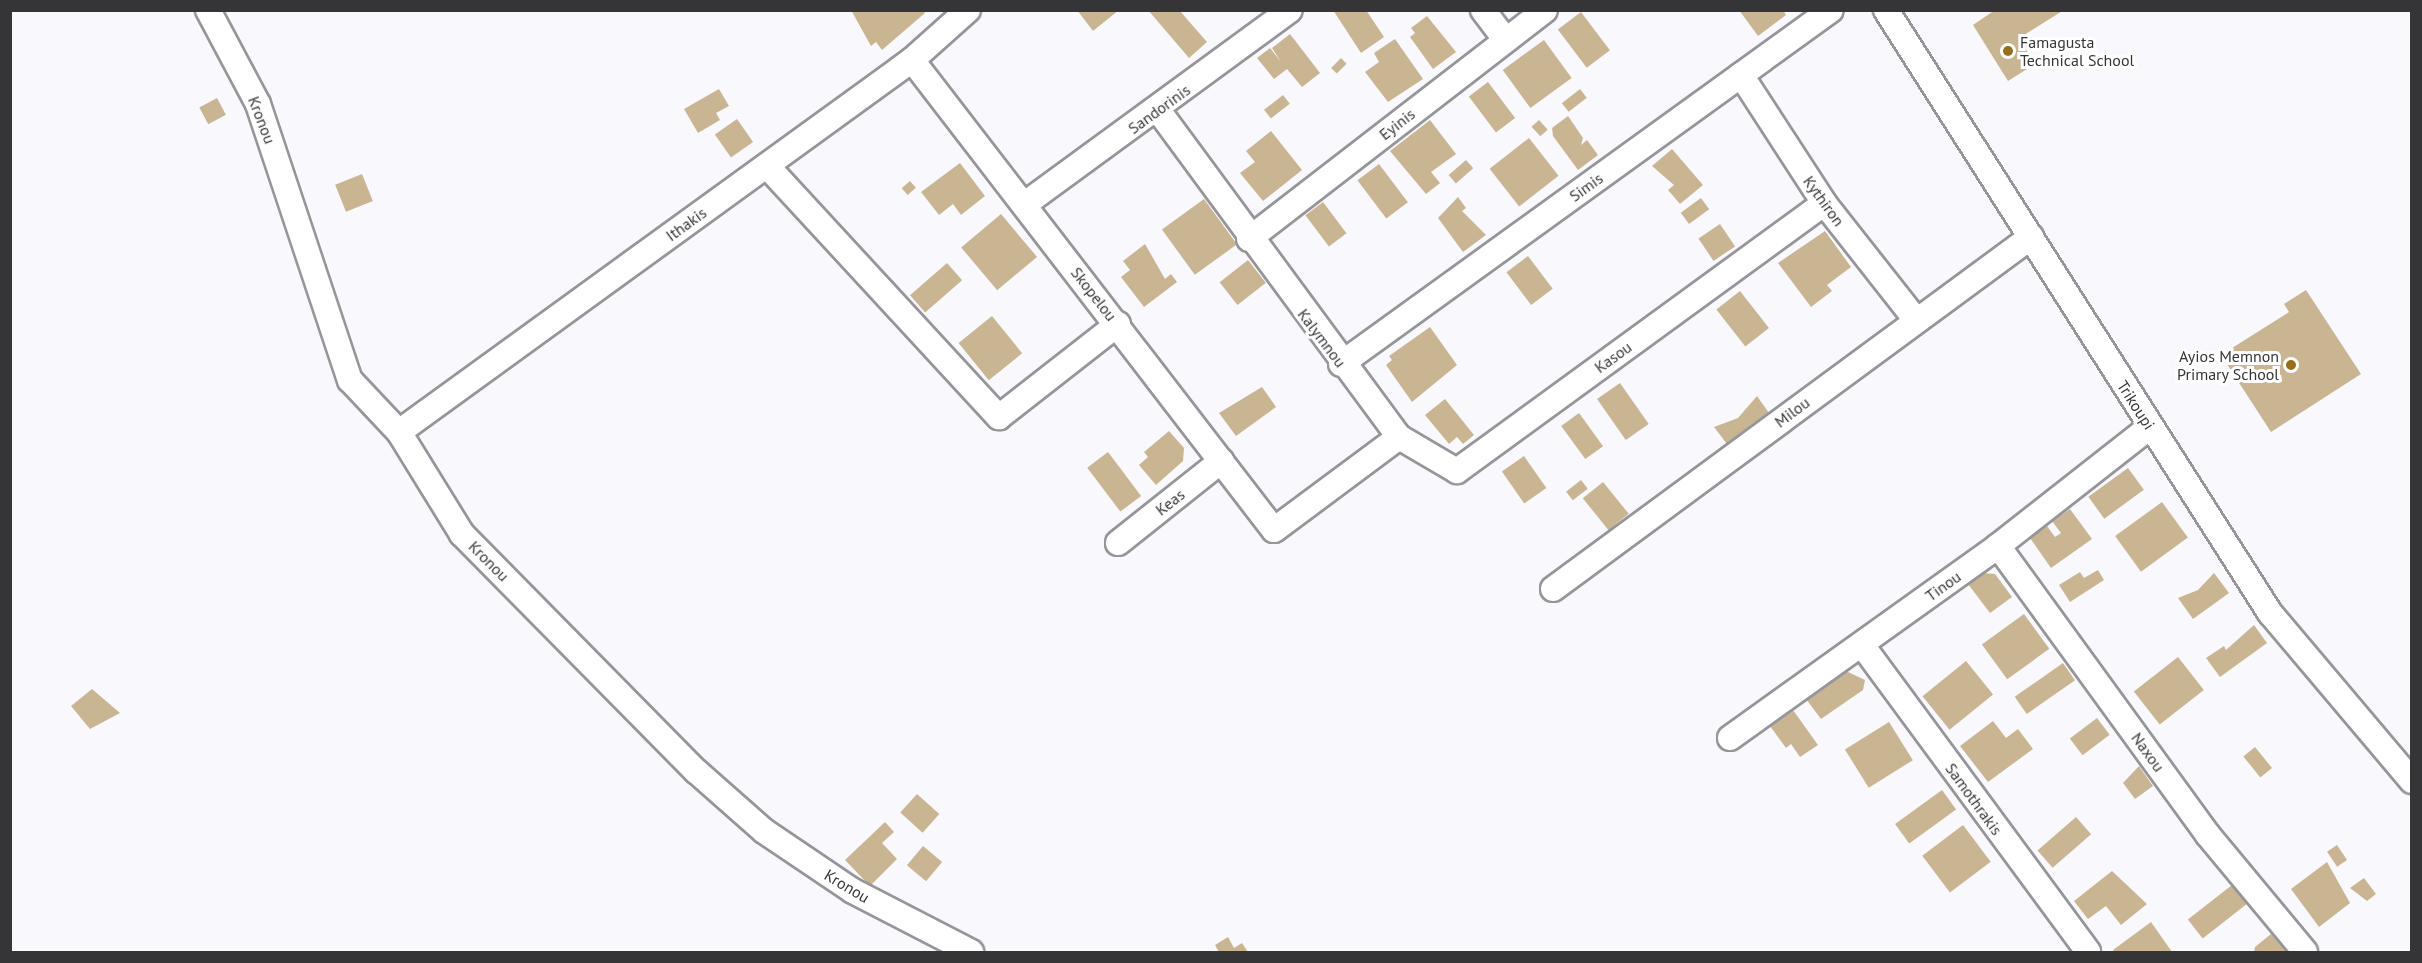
<!DOCTYPE html>
<style>
body{margin:0}
#map{position:relative;width:2422px;height:963px;overflow:hidden;background:#f8f8fd;font-family:"PT Sans",sans-serif}
div>[style]{position:absolute}
.building>*{inset:0;background:#cab592;transform-origin:0 0}
.roads{filter:drop-shadow(2px 0 #95959a) drop-shadow(-2px 0 #95959a) drop-shadow(0 2px #95959a) drop-shadow(0 -2px #95959a)}
.minor>*{height:24px;margin:-12px;padding:0 12px;transform-origin:12px;border-radius:12px;background:#fff}
.dots>*{width:16px;height:16px;translate:-50% -50%;box-sizing:border-box;border:3px solid #fff;border-radius:50%}
span{translate:-50% -50%;white-space:nowrap;text-align:center;line-height:1.15;-webkit-text-stroke:6px #fff;paint-order:stroke}
.poi-label{font-size:16px;color:#353436}
.left{translate:0 -50%;text-align:left}
.right{translate:-100% -50%;text-align:right}
.street-label{font-size:16px;color:#353436}
.frame{position:absolute;inset:0;border:12px solid #353436;pointer-events:none}
</style>
<div id="map">
<div class="building">
<i style="clip-path:polygon(851px 10px,923px 10px,925px 13px,882px 50px,876px 42px,871px 46px)"></i>
<i style="clip-path:polygon(1077px 10px,1119px 10px,1093px 31px)"></i>
<i style="clip-path:polygon(1148px 10px,1179px 10px,1207px 42px,1189px 58px)"></i>
<i style="clip-path:polygon(1333px 10px,1366px 10px,1384px 37px,1361px 53px)"></i>
<i style="clip-path:polygon(1739px 10px,1783px 10px,1786px 15px,1758px 36px)"></i>
<i style="clip-path:polygon(1995px 10px,2064px 10px,2019px 38px,2035px 64px,2008px 81px,1973px 25px)"></i>
<i style="left:1581px;top:12px;width:48px;height:29px;rotate:53deg"></i>
<i style="clip-path:polygon(1427px 16px,1456px 52px,1433px 69px,1410px 37px,1415px 33px,1411px 28px)"></i>
<i style="clip-path:polygon(1290px 34px,1320px 73px,1302px 87px,1287px 69px,1274px 79px,1257px 58px,1270px 48px,1281px 62px,1272px 48px)"></i>
<i style="clip-path:polygon(1395px 39px,1423px 79px,1388px 102px,1365px 72px,1379px 62px,1374px 53px)"></i>
<i style="left:1544px;top:40px;width:47px;height:51px;rotate:54deg"></i>
<i style="left:1341px;top:58px;width:8px;height:14px;rotate:45deg"></i>
<i style="left:1488px;top:82px;width:45px;height:24px;rotate:53deg"></i>
<i style="clip-path:polygon(719px 89px,729px 106px,716px 113px,720px 120px,698px 133px,684px 109px)"></i>
<i style="left:1580px;top:89px;width:11px;height:23px;rotate:52deg"></i>
<i style="left:1283px;top:95px;width:11px;height:24px;rotate:52deg"></i>
<i style="left:217px;top:98px;width:19px;height:20px;rotate:62deg"></i>
<i style="clip-path:polygon(1568px 116px,1583px 138px,1581px 145px,1587px 140px,1598px 155px,1578px 170px,1553px 136px,1552px 128px)"></i>
<i style="left:737px;top:119px;width:28px;height:27px;rotate:55deg"></i>
<i style="clip-path:polygon(1430px 120px,1456px 154px,1431px 172px,1440px 183px,1426px 194px,1390px 151px)"></i>
<i style="left:1539px;top:120px;width:13px;height:10px;rotate:48deg"></i>
<i style="clip-path:polygon(1271px 131px,1302px 170px,1263px 201px,1240px 173px,1255px 162px,1246px 151px)"></i>
<i style="left:1529px;top:138px;width:48px;height:50px;rotate:52deg"></i>
<i style="clip-path:polygon(1672px 149px,1703px 185px,1680px 204px,1668px 190px,1674px 185px,1652px 166px)"></i>
<i style="left:1466px;top:160px;width:11px;height:23px;rotate:49deg"></i>
<i style="clip-path:polygon(960px 163px,985px 196px,961px 215px,953px 204px,939px 215px,921px 192px)"></i>
<i style="left:1379px;top:164px;width:48px;height:27px;rotate:53deg"></i>
<i style="left:362px;top:174px;width:29px;height:29px;rotate:68deg"></i>
<i style="left:910px;top:181px;width:9px;height:11px;rotate:49deg"></i>
<i style="clip-path:polygon(1458px 197px,1466px 208px,1462px 211px,1486px 235px,1463px 252px,1438px 218px)"></i>
<i style="left:1701px;top:198px;width:14px;height:25px;rotate:54deg"></i>
<i style="left:1204px;top:199px;width:56px;height:52px;rotate:54deg"></i>
<i style="left:1323px;top:202px;width:39px;height:22px;rotate:53deg"></i>
<i style="left:1001px;top:214px;width:56px;height:52px;rotate:50deg"></i>
<i style="left:1720px;top:224px;width:27px;height:26px;rotate:56deg"></i>
<i style="clip-path:polygon(1825px 231px,1851px 267px,1827px 285px,1832px 291px,1811px 307px,1778px 263px)"></i>
<i style="clip-path:polygon(1145px 244px,1165px 279px,1171px 274px,1177px 282px,1144px 307px,1121px 277px,1130px 270px,1123px 261px)"></i>
<i style="left:1528px;top:256px;width:41px;height:27px;rotate:53deg"></i>
<i style="left:1248px;top:260px;width:29px;height:36px;rotate:52deg"></i>
<i style="left:947px;top:263px;width:23px;height:49px;rotate:49deg"></i>
<i style="clip-path:polygon(2306px 290px,2361px 374px,2271px 432px,2221px 355px,2289px 312px,2284px 304px)"></i>
<i style="left:1740px;top:291px;width:47px;height:30px;rotate:52deg"></i>
<i style="left:992px;top:316px;width:48px;height:43px;rotate:51deg"></i>
<i style="clip-path:polygon(1430px 327px,1457px 365px,1412px 402px,1386px 365px,1392px 360px,1389px 356px)"></i>
<i style="left:1620px;top:383px;width:50px;height:28px;rotate:55deg"></i>
<i style="clip-path:polygon(1262px 387px,1276px 407px,1236px 436px,1219px 413px)"></i>
<i style="clip-path:polygon(1757px 396px,1769px 413px,1727px 444px,1714px 427px,1738px 418px)"></i>
<i style="clip-path:polygon(1445px 399px,1474px 435px,1463px 444px,1457px 437px,1449px 444px,1425px 415px)"></i>
<i style="left:1579px;top:413px;width:41px;height:22px;rotate:54deg"></i>
<i style="clip-path:polygon(1169px 431px,1184px 448px,1183px 461px,1156px 485px,1139px 465px,1148px 457px,1144px 452px)"></i>
<i style="left:1108px;top:452px;width:55px;height:26px;rotate:53deg"></i>
<i style="left:1524px;top:456px;width:39px;height:27px;rotate:55deg"></i>
<i style="left:2128px;top:468px;width:27px;height:49px;rotate:54deg"></i>
<i style="left:1581px;top:480px;width:11px;height:19px;rotate:52deg"></i>
<i style="left:1603px;top:482px;width:41px;height:26px;rotate:51deg"></i>
<i style="left:2162px;top:502px;width:44px;height:58px;rotate:54deg"></i>
<i style="clip-path:polygon(2070px 509px,2092px 539px,2051px 568px,2030px 538px,2047px 526px,2055px 537px,2061px 533px,2052px 521px)"></i>
<i style="clip-path:polygon(2098px 570px,2104px 580px,2070px 602px,2059px 585px,2080px 572px,2084px 578px)"></i>
<i style="clip-path:polygon(1982px 573px,1995px 574px,2012px 597px,1990px 613px,1968px 584px)"></i>
<i style="clip-path:polygon(2214px 573px,2229px 593px,2193px 619px,2178px 598px,2198px 590px)"></i>
<i style="left:2024px;top:614px;width:43px;height:52px;rotate:54deg"></i>
<i style="clip-path:polygon(2254px 625px,2267px 643px,2220px 677px,2206px 658px,2224px 646px,2226px 650px)"></i>
<i style="left:2178px;top:657px;width:42px;height:56px;rotate:52deg"></i>
<i style="left:1966px;top:661px;width:43px;height:56px;rotate:51deg"></i>
<i style="left:2063px;top:663px;width:21px;height:59px;rotate:55deg"></i>
<i style="clip-path:polygon(1846px 671px,1865px 680px,1863px 690px,1821px 719px,1806px 699px)"></i>
<i style="clip-path:polygon(92px 689px,120px 713px,90px 729px,71px 706px)"></i>
<i style="clip-path:polygon(1793px 710px,1818px 745px,1800px 757px,1791px 744px,1786px 748px,1770px 726px)"></i>
<i style="left:2097px;top:718px;width:21px;height:34px;rotate:53deg"></i>
<i style="clip-path:polygon(1993px 721px,2006px 738px,2018px 729px,2033px 749px,1988px 782px,1960px 746px)"></i>
<i style="left:1889px;top:722px;width:45px;height:52px;rotate:58deg"></i>
<i style="left:2255px;top:747px;width:27px;height:15px;rotate:51deg"></i>
<i style="clip-path:polygon(2139px 766px,2153px 786px,2135px 799px,2123px 783px)"></i>
<i style="left:1942px;top:790px;width:24px;height:58px;rotate:54deg"></i>
<i style="left:917px;top:794px;width:30px;height:25px;rotate:42deg"></i>
<i style="left:2076px;top:817px;width:23px;height:51px;rotate:49deg"></i>
<i style="clip-path:polygon(885px 822px,894px 832px,882px 843px,897px 859px,870px 886px,845px 860px)"></i>
<i style="left:1963px;top:825px;width:46px;height:51px;rotate:53deg"></i>
<i style="left:2337px;top:845px;width:18px;height:12px;rotate:56deg"></i>
<i style="left:923px;top:846px;width:25px;height:25px;rotate:40deg"></i>
<i style="clip-path:polygon(2327px 862px,2350px 903px,2319px 927px,2291px 889px)"></i>
<i style="clip-path:polygon(2112px 871px,2147px 904px,2121px 925px,2106px 906px,2088px 919px,2074px 901px)"></i>
<i style="clip-path:polygon(2364px 878px,2376px 894px,2367px 901px,2350px 888px)"></i>
<i style="left:2232px;top:885px;width:24px;height:56px;rotate:52deg"></i>
<i style="clip-path:polygon(2151px 922px,2172px 952px,2115px 952px,2113px 950px)"></i>
<i style="clip-path:polygon(2271px 934px,2287px 952px,2254px 952px,2255px 947px)"></i>
<i style="clip-path:polygon(1228px 937px,1234px 948px,1242px 943px,1248px 952px,1219px 952px,1215px 945px)"></i>
</div>
<div class="roads">
<div class="minor">
<i style="left:208px;top:10px;width:106px;rotate:62deg"></i>
<i style="left:258px;top:104px;width:291px;rotate:71.6deg"></i>
<i style="left:350px;top:380px;width:71px;rotate:46.7deg"></i>
<i style="left:399px;top:432px;width:120px;rotate:58.3deg"></i>
<i style="left:462px;top:534px;width:333px;rotate:45.4deg"></i>
<i style="left:696px;top:771px;width:91px;rotate:41.4deg"></i>
<i style="left:764px;top:831px;width:107px;rotate:34deg"></i>
<i style="left:853px;top:891px;width:133px;rotate:27.3deg"></i>
<i style="left:1483px;top:10px;width:36px;rotate:53deg"></i>
<i style="left:1886px;top:10px;width:715px;rotate:57.51deg"></i>
<i style="left:2270px;top:613px;width:220px;rotate:49.8deg"></i>
<i style="left:912px;top:60px;width:593px;rotate:52.4deg"></i>
<i style="left:1274px;top:530px;width:156px;rotate:-36.6deg"></i>
<i style="left:1399px;top:437px;width:406px;rotate:-126.4deg"></i>
<i style="left:1741px;top:75px;width:153px;rotate:57deg"></i>
<i style="left:1824px;top:203px;width:149px;rotate:51.8deg"></i>
<i style="left:767px;top:166px;width:342px;rotate:47.3deg"></i>
<i style="left:999px;top:417px;width:151px;rotate:-38deg"></i>
<i style="left:1025px;top:204px;width:328px;rotate:-36.2deg"></i>
<i style="left:1249px;top:239px;width:374px;rotate:-37.7deg"></i>
<i style="left:1341px;top:364px;width:604px;rotate:-35.85deg"></i>
<i style="left:399px;top:432px;width:634px;rotate:-35.95deg"></i>
<i style="left:912px;top:60px;width:75px;rotate:-41.8deg"></i>
<i style="left:1399px;top:437px;width:67px;rotate:30.4deg"></i>
<i style="left:1457px;top:471px;width:454px;rotate:-36.1deg"></i>
<i style="left:1118px;top:543px;width:132px;rotate:-38.5deg"></i>
<i style="left:1998px;top:546px;width:357px;rotate:54deg"></i>
<i style="left:2208px;top:835px;width:152px;rotate:50.3deg"></i>
<i style="left:1553px;top:589px;width:594px;rotate:-36.37deg"></i>
<i style="left:1862px;top:645px;width:381px;rotate:53.6deg"></i>
<i style="left:1730px;top:738px;width:330px;rotate:-35.6deg"></i>
<i style="left:1998px;top:546px;width:193px;rotate:-38.1deg"></i>
</div>
</div>
<div class="dots">
<i style="left:2008px;top:51px;background:#976f1a"></i>
<i style="left:2291px;top:365px;background:#976f1a"></i>
</div>
<div class="poi-label">
<span class="left" style="left:2020px;top:51px">Famagusta<br>Technical School</span>
<span class="right" style="left:2279px;top:365px">Ayios Memnon<br>Primary School</span>
</div>
<div class="street-label">
<span style="left:1159px;top:109px;rotate:-36deg">Sandorinis</span>
<span style="left:262px;top:120px;rotate:69deg">Kronou</span>
<span style="left:1397px;top:124px;rotate:-38deg">Eyinis</span>
<span style="left:1586px;top:187px;rotate:-36deg">Simis</span>
<span style="left:1824px;top:201px;rotate:54deg">Kythiron</span>
<span style="left:686px;top:224px;rotate:-36deg">Ithakis</span>
<span style="left:1094px;top:294px;rotate:52deg">Skopelou</span>
<span style="left:1322px;top:338px;rotate:53deg">Kalymnou</span>
<span style="left:1613px;top:357px;rotate:-36deg">Kasou</span>
<span style="left:2136px;top:405px;rotate:57deg">Trikoupi</span>
<span style="left:1792px;top:412px;rotate:-37deg">Milou</span>
<span style="left:1170px;top:502px;rotate:-38deg">Keas</span>
<span style="left:489px;top:561px;rotate:45deg">Kronou</span>
<span style="left:1943px;top:586px;rotate:-36deg">Tinou</span>
<span style="left:2148px;top:752px;rotate:54deg">Naxou</span>
<span style="left:1974px;top:799px;rotate:54deg">Samothrakis</span>
<span style="left:847px;top:886px;rotate:31deg">Kronou</span>
</div>
<div class="frame"></div>
</div>
